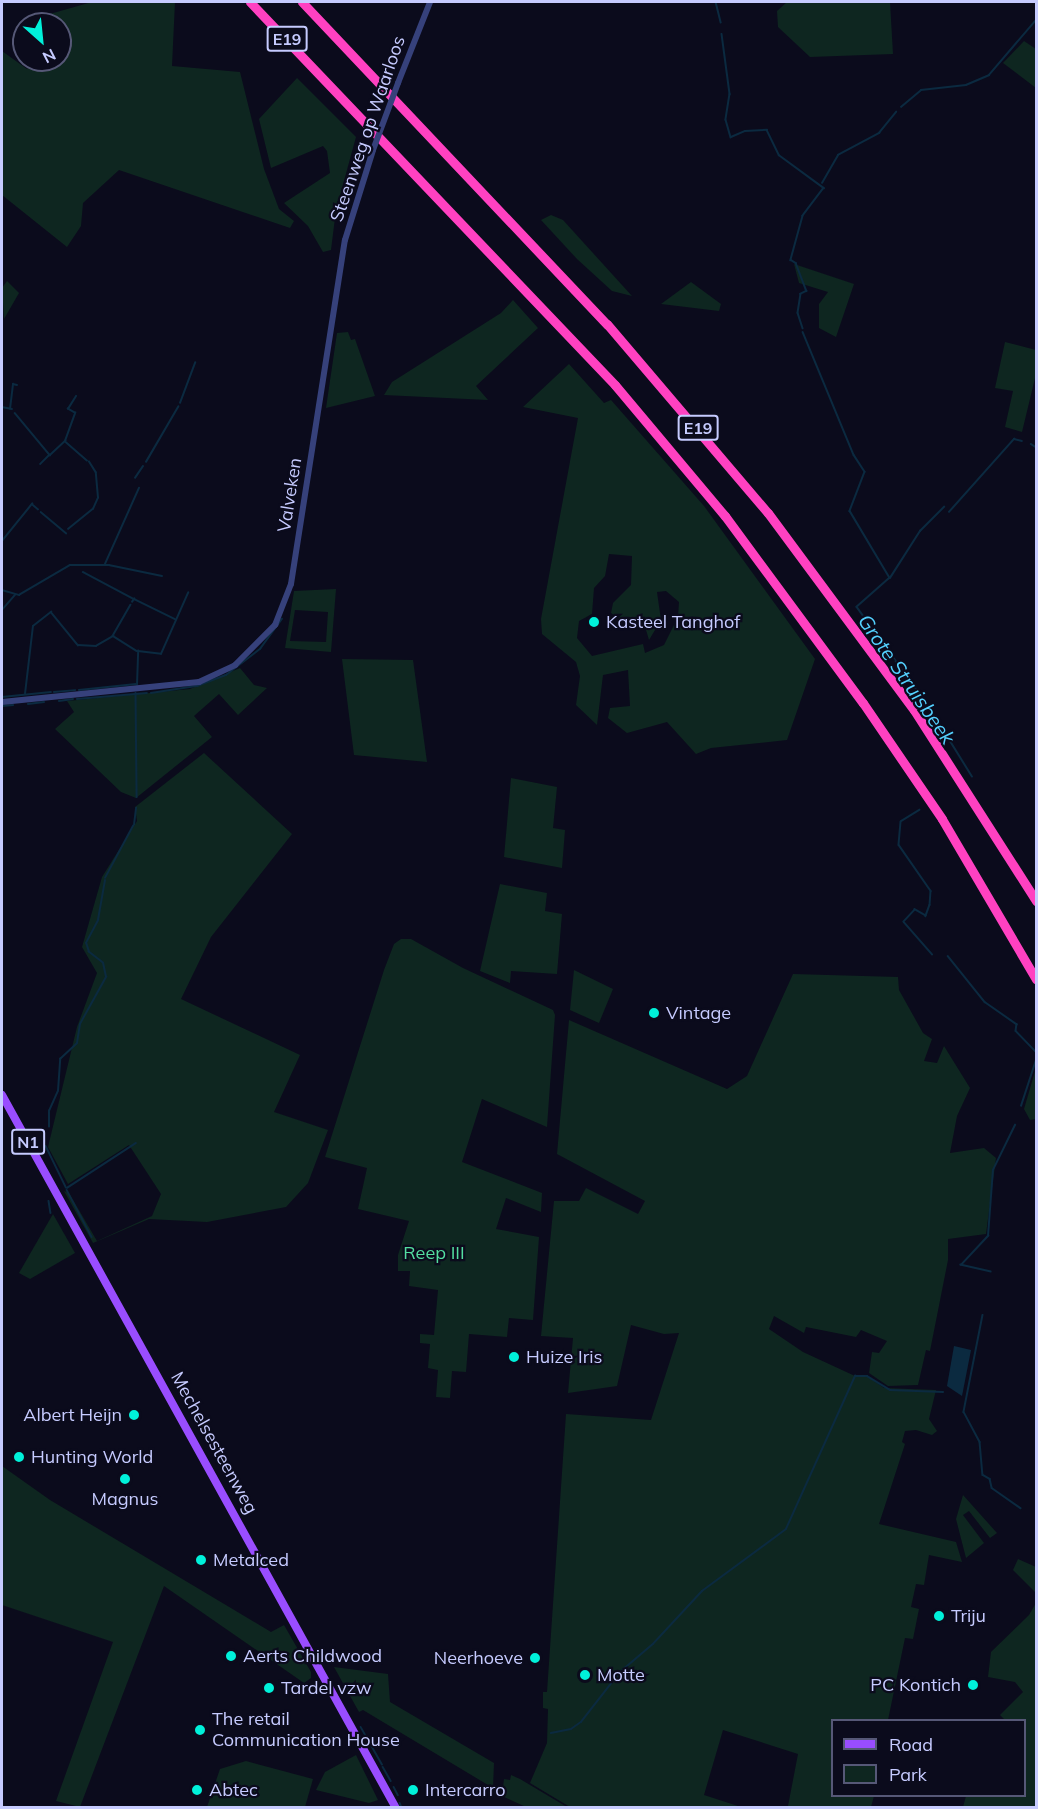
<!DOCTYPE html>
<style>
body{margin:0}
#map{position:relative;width:1038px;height:1809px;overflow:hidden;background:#0b0b1c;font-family:Mulish,sans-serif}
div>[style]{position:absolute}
.green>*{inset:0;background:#0e2620}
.water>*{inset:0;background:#0b2a40}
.stream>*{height:1.5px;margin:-0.75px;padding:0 0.75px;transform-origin:0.75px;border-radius:0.75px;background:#0b2a40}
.tertiary>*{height:6px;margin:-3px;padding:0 3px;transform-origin:3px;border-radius:3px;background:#36417b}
.primary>*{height:8px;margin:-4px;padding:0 4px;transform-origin:4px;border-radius:4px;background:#994dff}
.motorway>*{height:9px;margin:-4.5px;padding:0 4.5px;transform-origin:4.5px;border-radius:4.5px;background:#ff41c1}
.tertiary-bridge>*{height:6px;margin:-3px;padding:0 3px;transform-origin:3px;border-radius:3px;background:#36417b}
.dots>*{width:16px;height:16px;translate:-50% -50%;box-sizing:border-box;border:3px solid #0b0b1c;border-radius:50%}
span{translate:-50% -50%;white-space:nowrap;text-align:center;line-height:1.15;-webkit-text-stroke:4.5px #0b0b1c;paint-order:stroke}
.shield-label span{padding:2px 4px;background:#0b0b1c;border:2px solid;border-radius:4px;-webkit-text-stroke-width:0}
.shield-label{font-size:16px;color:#c6cbff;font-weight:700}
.street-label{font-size:18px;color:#c6cbff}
.poi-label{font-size:18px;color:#c6cbff}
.left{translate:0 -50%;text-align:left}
.right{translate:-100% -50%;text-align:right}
.park-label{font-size:18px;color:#53dea0}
.water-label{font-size:20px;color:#54d1ff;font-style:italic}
.frame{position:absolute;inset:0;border:3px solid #c6cbff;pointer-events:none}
.legend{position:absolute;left:831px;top:1719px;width:195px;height:78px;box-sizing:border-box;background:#0b0b1c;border:2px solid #565877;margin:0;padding:8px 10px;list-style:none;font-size:18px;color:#c6cbff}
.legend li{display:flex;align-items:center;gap:12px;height:30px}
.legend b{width:30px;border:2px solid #565877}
.north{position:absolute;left:12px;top:12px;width:60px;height:60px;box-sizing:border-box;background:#0b0b1c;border:2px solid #565877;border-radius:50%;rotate:153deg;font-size:16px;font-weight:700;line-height:24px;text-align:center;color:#c6cbff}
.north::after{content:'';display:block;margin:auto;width:21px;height:27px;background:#00f1da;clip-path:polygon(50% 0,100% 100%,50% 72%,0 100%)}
</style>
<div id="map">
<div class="green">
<i style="clip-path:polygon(92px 2px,175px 2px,172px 66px,240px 72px,264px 169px,279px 209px,294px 221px,290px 228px,119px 170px,83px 203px,81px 226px,67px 247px,2px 195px,2px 51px,27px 69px,36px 60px,60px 60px,60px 24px,24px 24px,24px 28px,18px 23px)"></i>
<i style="clip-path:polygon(787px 2px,890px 2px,893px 54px,810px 57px,778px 27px,777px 11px)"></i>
<i style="clip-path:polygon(1024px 41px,1036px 49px,1036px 88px,1003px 63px)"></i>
<i style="clip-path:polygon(297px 78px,356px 137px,336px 210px,331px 250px,323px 252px,308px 226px,284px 203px,330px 173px,327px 151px,323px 146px,271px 168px,259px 119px)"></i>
<i style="clip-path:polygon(551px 215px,563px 220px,632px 296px,612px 291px,577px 259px,541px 220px)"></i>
<i style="clip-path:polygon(794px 264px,854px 284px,836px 337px,819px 328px,819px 304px,828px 292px,799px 283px)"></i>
<i style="clip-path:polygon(7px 281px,19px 293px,4px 319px,2px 288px)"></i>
<i style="clip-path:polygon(691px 282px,721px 304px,719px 311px,661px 304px)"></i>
<i style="clip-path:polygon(513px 300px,538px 328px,476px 386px,488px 400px,384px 395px,392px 382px,501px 313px)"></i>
<i style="clip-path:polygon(348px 332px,351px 340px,355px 339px,375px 396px,326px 408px,337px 333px)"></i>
<i style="clip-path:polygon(1005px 342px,1036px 350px,1036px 374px,1022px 432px,1005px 427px,1013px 391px,995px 388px)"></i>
<i style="clip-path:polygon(evenodd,569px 364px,604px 403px,611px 400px,704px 506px,815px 659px,787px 740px,711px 748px,696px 754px,667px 722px,627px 733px,608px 718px,610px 708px,630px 706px,628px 670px,603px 675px,597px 725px,576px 705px,580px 676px,576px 662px,542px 634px,541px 619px,578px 418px,523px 407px,569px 364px,609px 554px,632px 556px,631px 585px,613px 603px,611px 613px,621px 620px,632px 617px,644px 623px,649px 640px,661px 620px,657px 592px,666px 591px,679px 602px,678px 617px,664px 645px,645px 653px,643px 644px,592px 656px,577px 638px,579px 621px,592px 614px,594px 588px,605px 576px,609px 554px)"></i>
<i style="clip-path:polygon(evenodd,336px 589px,331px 652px,285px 648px,294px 591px,336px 589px,295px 610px,328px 612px,326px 642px,290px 641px,295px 610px)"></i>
<i style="clip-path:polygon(342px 659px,413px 660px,427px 762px,354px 755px)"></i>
<i style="clip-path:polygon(240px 668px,254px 685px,267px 688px,238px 715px,219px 694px,194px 716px,212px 737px,136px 798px,121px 792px,55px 729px,74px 712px,67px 701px,190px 689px)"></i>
<i style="clip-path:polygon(204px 753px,292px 834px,211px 937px,181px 999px,300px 1055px,274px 1112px,328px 1130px,308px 1183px,286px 1207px,207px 1222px,149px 1219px,93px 1243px,64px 1191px,69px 1193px,97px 1241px,152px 1216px,161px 1194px,129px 1145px,68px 1184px,48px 1147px,77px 1027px,97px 973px,82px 947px,102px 877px,137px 821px,135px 807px)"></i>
<i style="clip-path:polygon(511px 778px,557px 787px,553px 828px,565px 830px,562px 868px,504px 857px)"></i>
<i style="clip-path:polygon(500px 884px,547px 893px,545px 911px,562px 914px,557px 974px,511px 971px,510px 983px,480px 971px)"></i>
<i style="clip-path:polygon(401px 939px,411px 939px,463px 968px,553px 1010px,555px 1015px,547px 1127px,482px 1099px,462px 1162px,542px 1193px,541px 1212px,506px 1198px,496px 1229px,539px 1237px,533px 1320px,509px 1318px,507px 1337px,469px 1334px,466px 1372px,452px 1371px,450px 1398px,436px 1397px,438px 1370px,428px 1368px,430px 1344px,420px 1343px,420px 1334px,434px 1335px,438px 1290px,409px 1286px,410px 1271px,398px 1271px,398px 1255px,409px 1221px,358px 1209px,367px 1168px,325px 1157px,384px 970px,394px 944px)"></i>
<i style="clip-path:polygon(574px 970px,613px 989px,599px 1023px,570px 1010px)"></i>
<i style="clip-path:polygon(793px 974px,898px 977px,899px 990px,923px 1033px,932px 1039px,924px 1061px,937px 1063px,944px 1046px,970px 1088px,957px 1116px,950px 1153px,984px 1148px,996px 1158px,986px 1234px,948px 1239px,948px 1260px,930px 1351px,926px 1350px,918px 1385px,888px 1386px,869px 1373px,872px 1352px,879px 1353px,887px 1341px,861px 1330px,856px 1337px,806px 1327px,804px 1333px,774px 1316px,769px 1329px,803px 1352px,855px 1376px,867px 1376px,884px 1388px,936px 1390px,929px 1419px,937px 1431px,932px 1435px,916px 1430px,905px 1431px,902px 1442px,905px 1444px,879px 1524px,956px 1542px,962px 1562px,929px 1555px,924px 1585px,916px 1584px,911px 1607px,919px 1609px,913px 1639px,905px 1638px,888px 1720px,832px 1720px,832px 1796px,874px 1796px,871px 1807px,791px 1807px,788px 1806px,798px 1754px,723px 1730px,704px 1795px,741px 1807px,570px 1807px,530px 1783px,547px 1743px,548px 1709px,543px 1708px,543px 1692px,547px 1692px,566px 1414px,651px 1420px,679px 1333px,664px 1334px,631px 1325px,617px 1386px,568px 1393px,573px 1338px,541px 1336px,554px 1201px,579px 1201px,586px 1188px,638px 1214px,645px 1201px,557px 1154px,569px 1020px,727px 1089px,747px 1076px)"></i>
<i style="clip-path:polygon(1036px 1068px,1036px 1119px,1030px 1120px,1024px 1109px)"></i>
<i style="clip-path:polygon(53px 1214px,75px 1253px,30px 1279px,19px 1273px)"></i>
<i style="clip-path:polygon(2px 1466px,50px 1500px,271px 1632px,284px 1625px,311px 1672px,311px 1678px,304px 1683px,164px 1586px,80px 1807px,56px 1801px,113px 1642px,2px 1605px)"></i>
<i style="clip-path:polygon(963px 1495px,997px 1533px,990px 1538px,969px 1511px,963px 1515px,984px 1543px,966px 1558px,956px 1519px)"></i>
<i style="clip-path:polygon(1018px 1559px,1036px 1567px,1036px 1593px,1013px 1570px)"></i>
<i style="clip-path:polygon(1036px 1603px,1036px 1807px,963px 1807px,966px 1796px,1024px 1796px,1024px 1720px,1005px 1720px,1000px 1715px,1023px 1692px,1015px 1682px,988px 1677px,991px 1652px,1029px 1615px)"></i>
<i style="clip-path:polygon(334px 1667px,388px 1674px,390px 1702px,494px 1763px,493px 1788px,363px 1710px,359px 1712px)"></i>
<i style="clip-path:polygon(356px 1755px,378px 1800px,369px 1803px,316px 1790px,325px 1772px)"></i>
<i style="clip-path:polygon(246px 1761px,313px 1779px,305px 1807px,207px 1807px,220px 1769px)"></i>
<i style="clip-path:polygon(511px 1775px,520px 1779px,567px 1807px,526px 1807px,502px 1796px,504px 1779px,510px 1780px)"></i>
</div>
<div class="water">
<i style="clip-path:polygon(954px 1346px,971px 1350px,962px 1396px,947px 1386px)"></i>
</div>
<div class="stream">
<i style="left:716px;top:2px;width:21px;rotate:76deg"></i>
<i style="left:722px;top:34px;width:61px;rotate:82.4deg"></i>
<i style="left:730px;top:94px;width:26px;rotate:99deg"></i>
<i style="left:726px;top:120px;width:18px;rotate:74deg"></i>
<i style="left:731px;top:137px;width:15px;rotate:-23deg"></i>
<i style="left:745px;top:131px;width:22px;rotate:-3deg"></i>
<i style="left:767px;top:130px;width:28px;rotate:64deg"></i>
<i style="left:779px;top:155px;width:56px;rotate:36.3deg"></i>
<i style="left:824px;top:188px;width:35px;rotate:127deg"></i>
<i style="left:803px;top:216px;width:46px;rotate:105.3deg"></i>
<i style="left:791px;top:260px;width:6px;rotate:31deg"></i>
<i style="left:796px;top:263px;width:30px;rotate:69deg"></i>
<i style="left:807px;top:291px;width:7px;rotate:153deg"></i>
<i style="left:801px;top:294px;width:19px;rotate:99deg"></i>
<i style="left:798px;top:313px;width:16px;rotate:72deg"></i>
<i style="left:901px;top:107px;width:26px;rotate:-40deg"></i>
<i style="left:921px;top:90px;width:45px;rotate:-6.3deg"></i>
<i style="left:966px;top:85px;width:25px;rotate:-23deg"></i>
<i style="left:989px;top:75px;width:72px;rotate:-49.5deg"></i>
<i style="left:822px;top:183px;width:32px;rotate:-60deg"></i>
<i style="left:838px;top:155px;width:47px;rotate:-28.2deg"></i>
<i style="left:879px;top:133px;width:27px;rotate:-51deg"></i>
<i style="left:803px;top:332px;width:133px;rotate:67.5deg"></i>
<i style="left:854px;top:455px;width:20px;rotate:57deg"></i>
<i style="left:865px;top:472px;width:42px;rotate:111deg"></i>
<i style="left:850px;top:511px;width:78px;rotate:59.2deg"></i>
<i style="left:890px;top:578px;width:44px;rotate:138.7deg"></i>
<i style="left:857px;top:607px;width:121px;rotate:54.1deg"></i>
<i style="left:928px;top:705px;width:84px;rotate:58.2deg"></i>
<i style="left:180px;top:403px;width:43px;rotate:-69.4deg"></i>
<i style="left:2px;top:407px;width:10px;rotate:11deg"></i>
<i style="left:10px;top:409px;width:25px;rotate:-83deg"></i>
<i style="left:13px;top:384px;width:4px;rotate:14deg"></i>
<i style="left:15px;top:413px;width:55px;rotate:50.2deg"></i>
<i style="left:50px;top:455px;width:13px;rotate:135deg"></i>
<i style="left:66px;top:442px;width:28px;rotate:41deg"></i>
<i style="left:1031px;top:444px;width:6px;rotate:31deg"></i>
<i style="left:50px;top:455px;width:21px;rotate:-43deg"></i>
<i style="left:65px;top:441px;width:30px;rotate:-70deg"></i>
<i style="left:75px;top:413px;width:8px;rotate:-150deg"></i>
<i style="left:68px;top:409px;width:15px;rotate:-58deg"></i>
<i style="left:146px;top:462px;width:64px;rotate:-59.8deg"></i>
<i style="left:135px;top:478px;width:14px;rotate:-56deg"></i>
<i style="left:41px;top:512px;width:33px;rotate:40deg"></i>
<i style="left:949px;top:512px;width:98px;rotate:-48.3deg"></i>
<i style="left:1014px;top:439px;width:8px;rotate:14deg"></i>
<i style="left:68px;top:529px;width:32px;rotate:-39deg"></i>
<i style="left:93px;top:509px;width:12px;rotate:-66deg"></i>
<i style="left:98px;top:498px;width:25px;rotate:-95deg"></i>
<i style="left:96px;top:473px;width:13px;rotate:-122deg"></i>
<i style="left:2px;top:541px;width:48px;rotate:-51deg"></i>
<i style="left:32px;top:504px;width:8px;rotate:40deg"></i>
<i style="left:105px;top:564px;width:83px;rotate:-65.9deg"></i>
<i style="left:83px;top:572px;width:58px;rotate:27.9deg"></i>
<i style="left:890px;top:578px;width:56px;rotate:-57.4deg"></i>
<i style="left:920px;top:531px;width:34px;rotate:-45deg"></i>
<i style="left:2px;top:590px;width:18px;rotate:16deg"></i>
<i style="left:19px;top:595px;width:59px;rotate:-30.5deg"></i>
<i style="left:70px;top:565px;width:39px"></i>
<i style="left:109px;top:565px;width:54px;rotate:11.7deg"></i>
<i style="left:132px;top:602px;width:4px;rotate:-56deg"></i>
<i style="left:134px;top:599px;width:46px;rotate:26deg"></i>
<i style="left:131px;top:605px;width:36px;rotate:120deg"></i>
<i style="left:113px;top:636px;width:28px;rotate:32deg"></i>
<i style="left:2px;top:610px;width:20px;rotate:-49deg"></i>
<i style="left:137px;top:685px;width:34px;rotate:-88deg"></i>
<i style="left:138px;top:651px;width:23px;rotate:7deg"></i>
<i style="left:161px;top:654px;width:67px;rotate:-66.1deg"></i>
<i style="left:79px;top:690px;width:57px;rotate:-6deg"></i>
<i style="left:54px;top:692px;width:21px;rotate:-5deg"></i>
<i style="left:136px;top:693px;width:104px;rotate:89.4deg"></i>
<i style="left:151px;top:693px;width:47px;rotate:-8.7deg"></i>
<i style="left:197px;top:686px;width:31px;rotate:-21deg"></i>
<i style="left:226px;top:675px;width:43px;rotate:-37.4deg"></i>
<i style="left:260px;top:649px;width:37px;rotate:-54deg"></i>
<i style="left:25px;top:694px;width:68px;rotate:-83.3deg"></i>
<i style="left:33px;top:626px;width:23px;rotate:-38deg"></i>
<i style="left:51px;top:612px;width:43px;rotate:50.7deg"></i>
<i style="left:78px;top:645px;width:18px;rotate:3deg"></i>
<i style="left:96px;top:646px;width:20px;rotate:-30deg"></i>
<i style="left:2px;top:697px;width:49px;rotate:-5.8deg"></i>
<i style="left:77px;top:699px;width:70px;rotate:-4.9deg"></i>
<i style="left:59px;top:701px;width:14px;rotate:-8deg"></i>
<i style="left:28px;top:704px;width:16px;rotate:-7deg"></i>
<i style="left:2px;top:706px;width:11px;rotate:-5deg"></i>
<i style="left:920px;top:810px;width:22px;rotate:148deg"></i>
<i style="left:901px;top:822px;width:23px;rotate:95deg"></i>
<i style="left:899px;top:845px;width:56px;rotate:55.2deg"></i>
<i style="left:931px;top:891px;width:14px;rotate:94deg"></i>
<i style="left:930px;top:905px;width:12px;rotate:110deg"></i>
<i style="left:926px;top:916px;width:13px;rotate:-151deg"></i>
<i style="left:915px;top:910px;width:16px;rotate:133deg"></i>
<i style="left:904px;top:922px;width:43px;rotate:48.8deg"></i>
<i style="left:134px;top:825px;width:17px;rotate:-83deg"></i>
<i style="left:105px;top:878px;width:59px;rotate:-61.7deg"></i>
<i style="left:948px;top:956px;width:59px;rotate:51.2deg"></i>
<i style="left:985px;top:1002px;width:39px;rotate:35deg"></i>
<i style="left:1017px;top:1024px;width:7px;rotate:98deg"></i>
<i style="left:1016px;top:1031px;width:29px;rotate:46deg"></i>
<i style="left:1021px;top:1106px;width:48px;rotate:-71.9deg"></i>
<i style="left:49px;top:1127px;width:16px;rotate:-90deg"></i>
<i style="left:49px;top:1111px;width:22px;rotate:-66deg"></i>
<i style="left:58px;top:1091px;width:32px;rotate:-86deg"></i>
<i style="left:60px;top:1059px;width:23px;rotate:-43deg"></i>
<i style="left:77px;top:1043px;width:19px;rotate:-81deg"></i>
<i style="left:80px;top:1024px;width:54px;rotate:-61deg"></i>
<i style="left:106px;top:977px;width:14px;rotate:-102deg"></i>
<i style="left:103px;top:963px;width:18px;rotate:-142deg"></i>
<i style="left:89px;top:952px;width:9px;rotate:-108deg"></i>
<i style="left:86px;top:943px;width:26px;rotate:-62deg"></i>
<i style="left:98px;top:920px;width:40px;rotate:-80deg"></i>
<i style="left:46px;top:1146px;width:46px;rotate:64deg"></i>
<i style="left:67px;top:1188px;width:82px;rotate:-33.1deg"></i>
<i style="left:67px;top:1190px;width:53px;rotate:62deg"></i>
<i style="left:49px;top:1201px;width:12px;rotate:81deg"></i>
<i style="left:991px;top:1272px;width:31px;rotate:-167deg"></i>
<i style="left:961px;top:1265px;width:40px;rotate:-47deg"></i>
<i style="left:988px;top:1236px;width:66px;rotate:-85.7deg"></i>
<i style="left:993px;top:1170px;width:50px;rotate:-63.9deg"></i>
<i style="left:983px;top:1315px;width:99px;rotate:101.1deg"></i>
<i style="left:964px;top:1412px;width:34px;rotate:62deg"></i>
<i style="left:980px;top:1442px;width:33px;rotate:85deg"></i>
<i style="left:983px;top:1475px;width:8px;rotate:30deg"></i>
<i style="left:990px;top:1479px;width:9px;rotate:77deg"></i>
<i style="left:992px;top:1488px;width:35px;rotate:35deg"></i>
<i style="left:361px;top:1727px;width:43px;rotate:60.4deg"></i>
<i style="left:551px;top:1733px;width:20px;rotate:-11deg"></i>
<i style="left:571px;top:1729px;width:12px;rotate:-35deg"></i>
<i style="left:581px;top:1722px;width:63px;rotate:-52deg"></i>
<i style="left:620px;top:1672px;width:43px;rotate:-40.3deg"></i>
<i style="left:653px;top:1644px;width:72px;rotate:-47.2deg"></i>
<i style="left:702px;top:1591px;width:104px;rotate:-36.4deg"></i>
<i style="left:786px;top:1529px;width:168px;rotate:-65.7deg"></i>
<i style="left:855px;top:1376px;width:12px"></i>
<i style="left:867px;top:1376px;width:27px;rotate:31deg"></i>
<i style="left:890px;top:1390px;width:53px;rotate:2.2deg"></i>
<i style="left:383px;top:1767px;width:16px;rotate:60deg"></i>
<i style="left:394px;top:1787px;width:9px;rotate:63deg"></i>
<i style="left:400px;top:1803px;width:5px;rotate:68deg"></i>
</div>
<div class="tertiary">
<i style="left:398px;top:83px;width:87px;rotate:-68.4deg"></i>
<i style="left:2px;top:702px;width:198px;rotate:-5.8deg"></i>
<i style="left:199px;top:682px;width:40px;rotate:-25deg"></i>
<i style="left:235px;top:665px;width:57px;rotate:-45deg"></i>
<i style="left:275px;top:625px;width:44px;rotate:-68.7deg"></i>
<i style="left:291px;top:584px;width:348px;rotate:-81.1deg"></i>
<i style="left:345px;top:240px;width:94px;rotate:-72.7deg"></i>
</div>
<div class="primary">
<i style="left:2px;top:1095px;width:815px;rotate:61.08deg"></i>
</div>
<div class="motorway">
<i style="left:250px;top:2px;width:529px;rotate:46.38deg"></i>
<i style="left:615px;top:385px;width:171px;rotate:50deg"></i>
<i style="left:725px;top:516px;width:232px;rotate:53.6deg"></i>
<i style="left:863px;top:703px;width:140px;rotate:55.7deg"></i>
<i style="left:942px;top:819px;width:186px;rotate:59.6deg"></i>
<i style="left:302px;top:2px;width:444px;rotate:46.6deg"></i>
<i style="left:607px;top:324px;width:248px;rotate:49.6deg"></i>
<i style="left:768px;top:513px;width:245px;rotate:53.5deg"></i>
<i style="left:914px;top:710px;width:227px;rotate:57.4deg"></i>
</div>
<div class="tertiary-bridge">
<i style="left:373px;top:150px;width:72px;rotate:-69.5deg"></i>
</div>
<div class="dots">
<i style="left:594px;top:622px;background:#00f1da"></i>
<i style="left:654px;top:1013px;background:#00f1da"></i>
<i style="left:514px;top:1357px;background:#00f1da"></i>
<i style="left:134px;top:1415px;background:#00f1da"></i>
<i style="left:19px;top:1457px;background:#00f1da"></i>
<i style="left:125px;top:1479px;background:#00f1da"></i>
<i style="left:201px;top:1560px;background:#00f1da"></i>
<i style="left:939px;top:1616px;background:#00f1da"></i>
<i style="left:231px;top:1656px;background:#00f1da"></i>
<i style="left:535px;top:1658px;background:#00f1da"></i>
<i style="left:585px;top:1675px;background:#00f1da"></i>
<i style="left:973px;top:1685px;background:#00f1da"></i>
<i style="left:269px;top:1688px;background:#00f1da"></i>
<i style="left:200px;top:1730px;background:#00f1da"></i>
<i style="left:197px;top:1790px;background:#00f1da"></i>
<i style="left:413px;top:1790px;background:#00f1da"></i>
</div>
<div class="shield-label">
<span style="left:287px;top:39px">E19</span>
<span style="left:698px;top:428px">E19</span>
<span style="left:28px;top:1142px">N1</span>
</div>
<div class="street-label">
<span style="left:368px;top:129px;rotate:-71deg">Steenweg op Waarloos</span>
<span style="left:290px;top:495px;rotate:-81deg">Valveken</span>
<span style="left:214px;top:1443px;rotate:61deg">Mechelsesteenweg</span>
</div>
<div class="poi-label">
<span class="left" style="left:606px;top:622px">Kasteel Tanghof</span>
<span class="left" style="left:666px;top:1013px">Vintage</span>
<span class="left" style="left:526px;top:1357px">Huize Iris</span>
<span class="right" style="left:122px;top:1415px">Albert Heijn</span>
<span class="left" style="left:31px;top:1457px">Hunting World</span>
<span style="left:125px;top:1499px">Magnus</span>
<span class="left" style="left:213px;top:1560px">Metalced</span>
<span class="left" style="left:951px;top:1616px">Triju</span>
<span class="left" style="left:243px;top:1656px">Aerts Childwood</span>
<span class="right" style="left:523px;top:1658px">Neerhoeve</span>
<span class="left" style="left:597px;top:1675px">Motte</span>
<span class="right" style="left:961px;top:1685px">PC Kontich</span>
<span class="left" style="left:281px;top:1688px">Tardel vzw</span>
<span class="left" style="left:212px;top:1730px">The retail<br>Communication House</span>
<span class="left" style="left:209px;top:1790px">Abtec</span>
<span class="left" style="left:425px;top:1790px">Intercarro</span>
</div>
<div class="park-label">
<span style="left:434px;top:1253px">Reep III</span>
</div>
<div class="water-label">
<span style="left:907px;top:679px;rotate:55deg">Grote Struisbeek</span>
</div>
<div class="frame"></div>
<ul class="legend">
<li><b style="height:8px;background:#994dff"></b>Road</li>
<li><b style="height:16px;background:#0e2620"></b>Park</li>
</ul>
<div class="north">N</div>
</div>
